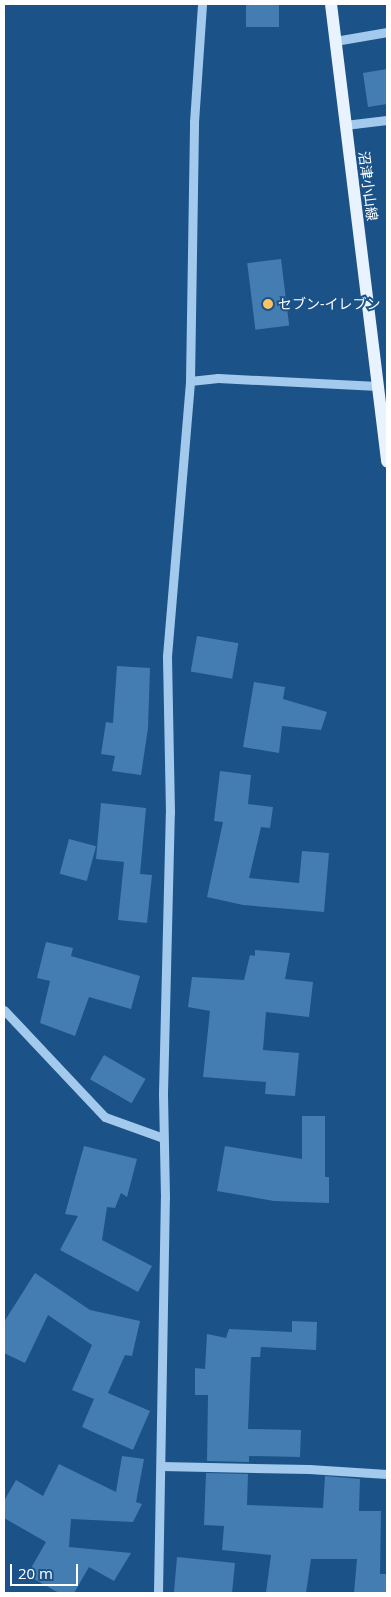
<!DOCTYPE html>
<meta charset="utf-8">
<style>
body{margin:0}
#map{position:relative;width:391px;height:1597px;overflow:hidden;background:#1b5388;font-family:"Open Sans","Noto Sans JP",sans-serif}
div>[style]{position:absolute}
.building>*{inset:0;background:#447db1;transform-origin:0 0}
.minor>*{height:9px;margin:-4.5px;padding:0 4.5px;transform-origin:4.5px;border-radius:4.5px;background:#a3caec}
.major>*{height:12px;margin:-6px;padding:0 6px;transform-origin:6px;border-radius:6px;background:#e9f3ff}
.dots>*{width:14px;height:14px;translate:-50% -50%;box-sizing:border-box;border:2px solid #1b5388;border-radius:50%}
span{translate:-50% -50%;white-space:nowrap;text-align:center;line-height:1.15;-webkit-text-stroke:4px #1b5388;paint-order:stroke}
.street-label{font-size:14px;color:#fff}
.poi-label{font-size:14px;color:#fff}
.left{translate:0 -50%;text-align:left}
.frame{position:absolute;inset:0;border:5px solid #fff;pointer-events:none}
.scale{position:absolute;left:10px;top:1564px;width:68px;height:22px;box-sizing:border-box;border:2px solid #fff;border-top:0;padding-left:6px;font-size:15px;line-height:18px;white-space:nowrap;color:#fff;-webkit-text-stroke:4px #1b5388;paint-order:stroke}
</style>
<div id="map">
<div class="building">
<i style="left:246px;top:4px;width:33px;height:23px"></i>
<i style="clip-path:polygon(387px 69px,387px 104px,368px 107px,363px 73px)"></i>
<i style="left:281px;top:259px;width:67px;height:34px;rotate:83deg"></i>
<i style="left:197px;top:636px;width:42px;height:36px;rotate:10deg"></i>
<i style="clip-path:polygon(117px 666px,150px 668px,148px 728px,141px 775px,112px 771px,115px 756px,101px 754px,106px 722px,113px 723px)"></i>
<i style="clip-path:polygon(254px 682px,285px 687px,283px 699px,327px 712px,321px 730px,282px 726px,279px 753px,243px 747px)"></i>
<i style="clip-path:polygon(220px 771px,251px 775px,248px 804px,273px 807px,270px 828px,261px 827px,249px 878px,299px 883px,302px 851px,329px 853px,324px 912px,243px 905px,207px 897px,223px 822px,214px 821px)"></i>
<i style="clip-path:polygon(101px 803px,146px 808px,140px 874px,152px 875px,147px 923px,118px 920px,124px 862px,96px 859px)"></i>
<i style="left:69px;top:839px;width:28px;height:36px;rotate:15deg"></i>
<i style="clip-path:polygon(46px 942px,73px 948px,71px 956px,140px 976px,131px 1009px,89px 997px,75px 1036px,40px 1023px,50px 981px,37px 978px)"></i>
<i style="clip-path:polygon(255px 950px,290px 953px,285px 979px,313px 982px,309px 1017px,266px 1012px,263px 1050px,299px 1053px,295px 1096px,265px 1094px,266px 1082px,203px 1077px,210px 1011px,188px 1007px,192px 977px,244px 980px,250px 955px,255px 956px)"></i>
<i style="left:104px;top:1055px;width:48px;height:28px;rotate:30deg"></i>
<i style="clip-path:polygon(302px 1116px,325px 1116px,325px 1177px,329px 1177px,329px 1203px,274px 1201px,217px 1191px,225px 1146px,302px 1159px)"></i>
<i style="clip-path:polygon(84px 1146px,137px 1159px,127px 1197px,121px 1193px,115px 1208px,107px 1207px,102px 1240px,152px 1266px,138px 1292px,60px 1250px,78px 1216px,65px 1214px)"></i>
<i style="clip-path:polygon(35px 1273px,90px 1310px,140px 1321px,132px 1356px,125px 1355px,108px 1393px,150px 1411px,133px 1450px,82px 1427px,94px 1399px,72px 1390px,92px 1345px,48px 1315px,25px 1363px,4px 1353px,4px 1322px)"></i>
<i style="clip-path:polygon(292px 1321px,317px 1322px,316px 1350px,261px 1347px,260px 1357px,251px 1357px,248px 1429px,301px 1430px,300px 1457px,249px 1456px,249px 1462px,207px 1461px,208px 1395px,195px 1395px,195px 1368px,205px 1369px,207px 1334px,226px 1338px,229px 1329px,292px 1332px)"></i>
<i style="clip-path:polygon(122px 1456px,144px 1459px,136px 1502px,142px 1504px,133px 1522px,71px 1519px,69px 1547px,131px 1553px,114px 1581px,89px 1567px,74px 1593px,59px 1593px,27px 1575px,46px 1542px,4px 1518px,4px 1501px,16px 1480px,43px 1496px,59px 1464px,116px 1492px)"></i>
<i style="clip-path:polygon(206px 1473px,248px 1474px,247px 1505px,323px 1508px,325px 1476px,360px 1479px,359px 1511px,381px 1511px,380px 1574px,387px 1574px,387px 1593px,354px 1593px,357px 1559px,311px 1559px,306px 1593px,266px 1593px,271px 1555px,222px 1550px,224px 1526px,204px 1525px)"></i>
<i style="clip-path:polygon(177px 1557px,235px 1563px,232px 1593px,174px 1592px)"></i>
</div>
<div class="minor">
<i style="left:335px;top:41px;width:53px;rotate:-9.8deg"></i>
<i style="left:345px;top:125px;width:42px;rotate:-6.8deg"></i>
<i style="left:190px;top:381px;width:28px;rotate:-6deg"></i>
<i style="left:218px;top:378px;width:160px;rotate:2.9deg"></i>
<i style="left:4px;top:1010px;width:147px;rotate:46.7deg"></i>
<i style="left:105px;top:1117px;width:62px;rotate:19.9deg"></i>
<i style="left:161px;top:1466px;width:148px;rotate:1.2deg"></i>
<i style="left:309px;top:1469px;width:78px;rotate:3.7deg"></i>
<i style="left:158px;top:1593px;width:395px;rotate:-89deg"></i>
<i style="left:165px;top:1198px;width:105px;rotate:-91.1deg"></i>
<i style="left:163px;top:1093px;width:280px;rotate:-88.6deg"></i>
<i style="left:170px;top:813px;width:157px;rotate:-91.1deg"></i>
<i style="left:167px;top:656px;width:276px;rotate:-85.2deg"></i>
<i style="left:190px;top:381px;width:259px;rotate:-89.1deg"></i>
<i style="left:194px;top:122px;width:118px;rotate:-86.1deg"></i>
</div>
<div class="major">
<i style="left:331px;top:4px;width:461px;rotate:83deg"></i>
</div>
<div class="dots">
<i style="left:268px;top:304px;background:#fdc360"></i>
</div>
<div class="street-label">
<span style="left:368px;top:186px;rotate:83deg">沼津小山線</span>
</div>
<div class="poi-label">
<span class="left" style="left:278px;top:304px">セブン-イレブン</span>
</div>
<div class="frame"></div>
<div class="scale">20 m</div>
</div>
